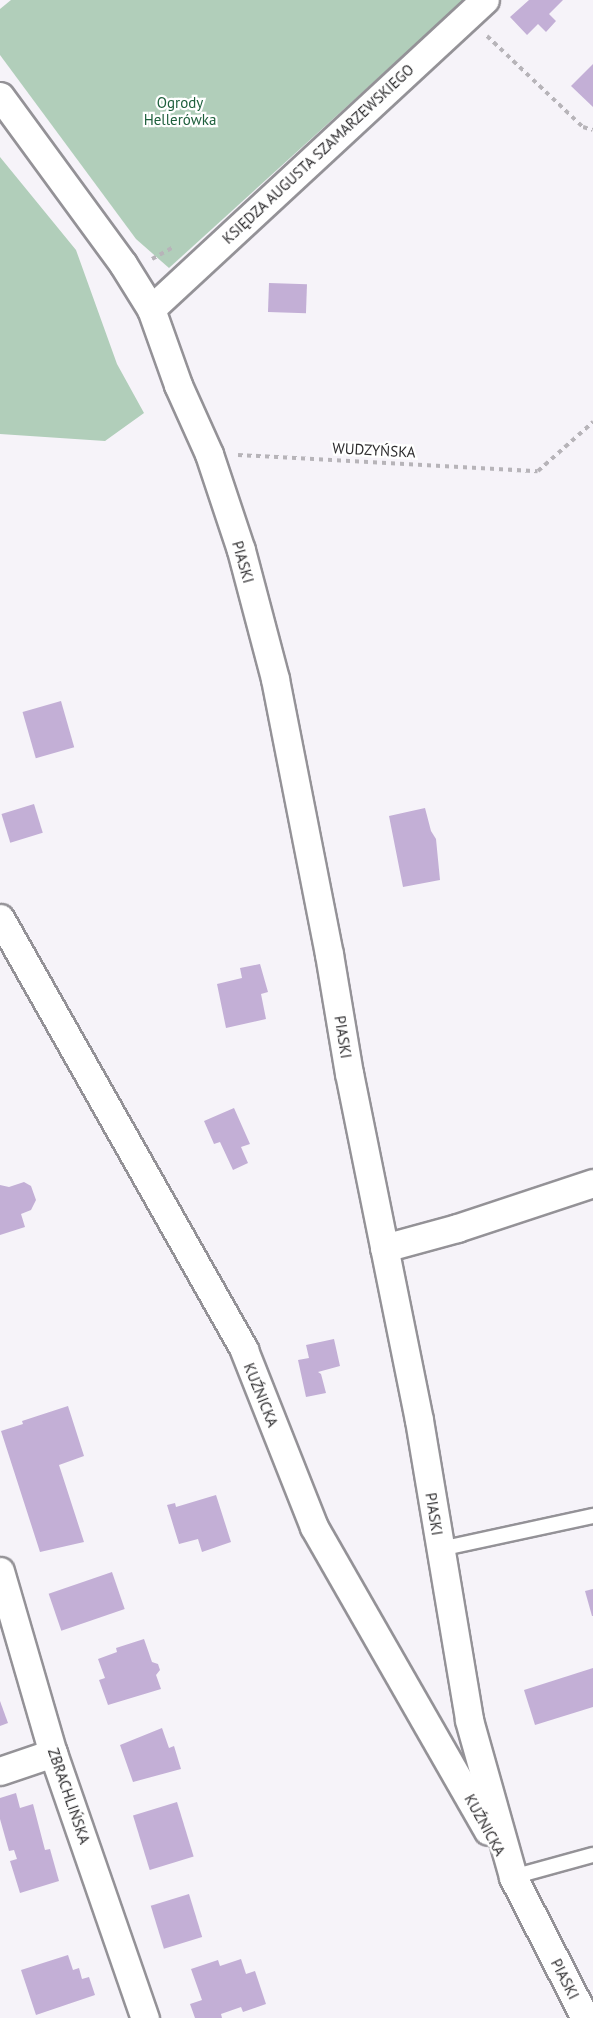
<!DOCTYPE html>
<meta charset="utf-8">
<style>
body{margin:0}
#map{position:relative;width:593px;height:2018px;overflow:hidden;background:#f6f3f9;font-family:"PT Sans",sans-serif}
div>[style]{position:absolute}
.green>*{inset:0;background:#b1ceba}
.building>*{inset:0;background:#c3afd6;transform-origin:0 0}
.path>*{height:4px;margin-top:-2px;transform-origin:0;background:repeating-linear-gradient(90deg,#b7b4b9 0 4.5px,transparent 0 9px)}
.roads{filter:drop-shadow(2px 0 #949297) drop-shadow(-2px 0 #949297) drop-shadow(0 2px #949297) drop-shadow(0 -2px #949297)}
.service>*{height:14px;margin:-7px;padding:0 7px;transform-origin:7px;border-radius:7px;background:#fff}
.minor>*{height:27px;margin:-13.5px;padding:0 13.5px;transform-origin:13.5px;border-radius:13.5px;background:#fff}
span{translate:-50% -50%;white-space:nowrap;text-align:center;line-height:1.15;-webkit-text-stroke:4.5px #fff;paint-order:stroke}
.park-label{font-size:15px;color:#1f603d}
.street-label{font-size:15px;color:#2e2d2f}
</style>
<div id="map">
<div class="green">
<i style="clip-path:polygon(11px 0,464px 0,169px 268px,136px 239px,0 55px,0 9px)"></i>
<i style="clip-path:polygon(0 157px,76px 250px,117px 364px,144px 413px,105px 441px,0 434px)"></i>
</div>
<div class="building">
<i style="clip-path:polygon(529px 0,563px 0,549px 14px,556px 21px,546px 32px,538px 24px,527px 35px,510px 17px)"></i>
<i style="clip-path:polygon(593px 64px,593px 107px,571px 86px)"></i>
<i style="left:269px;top:283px;width:38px;height:29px;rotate:2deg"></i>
<i style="left:61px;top:701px;width:48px;height:40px;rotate:74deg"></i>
<i style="left:34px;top:804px;width:30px;height:34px;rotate:73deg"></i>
<i style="clip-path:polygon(425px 808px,431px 831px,436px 839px,440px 880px,403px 887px,389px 816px)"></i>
<i style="clip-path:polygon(260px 964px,268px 992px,261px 994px,266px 1019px,226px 1028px,217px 984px,242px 978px,240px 968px)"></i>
<i style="clip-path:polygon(234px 1108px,250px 1144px,241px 1147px,248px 1163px,233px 1170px,220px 1142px,214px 1144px,204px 1121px)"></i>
<i style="clip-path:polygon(24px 1182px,31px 1186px,36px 1200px,31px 1210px,21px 1214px,25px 1227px,0 1235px,0 1185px,9px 1187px)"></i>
<i style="clip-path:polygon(334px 1339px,340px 1366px,318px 1372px,321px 1374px,326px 1393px,306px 1397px,298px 1360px,309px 1358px,306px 1345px)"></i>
<i style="clip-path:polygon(68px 1406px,84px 1456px,59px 1465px,84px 1542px,40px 1552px,1px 1431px,23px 1424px,22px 1421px)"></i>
<i style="clip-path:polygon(216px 1495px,231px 1542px,202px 1552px,198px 1539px,179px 1544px,167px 1505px,175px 1503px,176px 1507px)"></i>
<i style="left:112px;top:1572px;width:39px;height:67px;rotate:71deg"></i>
<i style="clip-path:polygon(593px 1589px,593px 1616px,592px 1616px,585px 1591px)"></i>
<i style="clip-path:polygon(144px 1639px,152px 1662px,158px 1664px,160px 1670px,156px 1675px,161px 1689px,108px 1705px,99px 1680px,105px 1678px,98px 1659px,117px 1652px,116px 1648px)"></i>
<i style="clip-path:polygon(593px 1668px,593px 1707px,535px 1725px,524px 1690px)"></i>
<i style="clip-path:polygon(0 1701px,8px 1723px,0 1726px)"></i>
<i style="clip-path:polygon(162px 1728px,169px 1748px,174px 1746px,181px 1769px,133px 1782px,120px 1745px)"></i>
<i style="clip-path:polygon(16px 1793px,20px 1808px,33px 1804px,45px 1850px,50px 1849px,59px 1881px,20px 1893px,10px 1861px,17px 1859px,14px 1850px,9px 1851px,0 1819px,0 1798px)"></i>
<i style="left:177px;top:1802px;width:57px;height:46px;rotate:73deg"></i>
<i style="left:189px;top:1894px;width:45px;height:40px;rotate:73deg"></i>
<i style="clip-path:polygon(68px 1955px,73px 1970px,79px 1968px,82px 1979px,89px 1977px,95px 1995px,36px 2015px,21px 1970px)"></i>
<i style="clip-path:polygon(241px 1959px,246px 1974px,255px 1971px,266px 2004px,243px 2012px,241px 2007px,221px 2014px,222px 2018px,195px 2018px,190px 2004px,202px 2000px,191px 1969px,218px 1960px,220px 1966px)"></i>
</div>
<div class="path">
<i style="left:487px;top:36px;width:132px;rotate:43.5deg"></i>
<i style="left:583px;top:127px;width:10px;rotate:17deg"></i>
<i style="left:152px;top:259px;width:23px;rotate:-29deg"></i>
<i style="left:238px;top:455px;width:300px;rotate:3.1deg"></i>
<i style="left:538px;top:471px;width:74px;rotate:-41.7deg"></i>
</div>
<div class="roads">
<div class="service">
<i style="left:440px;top:1549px;width:157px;rotate:-12.2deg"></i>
<i style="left:513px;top:1877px;width:83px;rotate:-15.4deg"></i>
</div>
<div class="minor">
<i style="left:0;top:96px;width:208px;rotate:53.8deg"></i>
<i style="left:123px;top:264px;width:53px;rotate:58.1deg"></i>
<i style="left:151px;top:309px;width:81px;rotate:70.4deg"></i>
<i style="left:178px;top:385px;width:76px;rotate:65.8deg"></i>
<i style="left:209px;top:454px;width:101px;rotate:71.6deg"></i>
<i style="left:241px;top:550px;width:133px;rotate:75.2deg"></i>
<i style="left:275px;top:679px;width:280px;rotate:78.9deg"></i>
<i style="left:329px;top:954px;width:121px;rotate:80.5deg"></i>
<i style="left:349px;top:1073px;width:354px;rotate:78.6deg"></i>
<i style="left:419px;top:1420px;width:304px;rotate:80.5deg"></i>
<i style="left:469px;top:1720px;width:163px;rotate:74.3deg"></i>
<i style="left:513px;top:1877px;width:158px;rotate:62.9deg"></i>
<i style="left:151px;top:309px;width:455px;rotate:-42.8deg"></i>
<i style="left:0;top:918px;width:496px;rotate:60.5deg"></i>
<i style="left:244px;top:1350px;width:190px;rotate:68.4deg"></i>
<i style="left:314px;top:1527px;width:350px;rotate:60.2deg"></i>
<i style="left:384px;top:1248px;width:76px;rotate:-15.3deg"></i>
<i style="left:457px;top:1228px;width:143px;rotate:-18.3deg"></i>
<i style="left:0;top:1571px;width:190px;rotate:73.8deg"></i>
<i style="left:53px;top:1753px;width:281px;rotate:70.9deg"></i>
<i style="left:0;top:1771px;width:56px;rotate:-18.8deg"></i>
</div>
</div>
<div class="park-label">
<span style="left:180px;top:111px">Ogrody<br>Hellerówka</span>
</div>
<div class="street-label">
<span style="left:318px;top:154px;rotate:-43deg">KSIĘDZA AUGUSTA SZAMARZEWSKIEGO</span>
<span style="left:374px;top:450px;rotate:3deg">WUDZYŃSKA</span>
<span style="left:243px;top:562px;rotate:74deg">PIASKI</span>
<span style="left:343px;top:1037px;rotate:81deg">PIASKI</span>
<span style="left:261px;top:1395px;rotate:68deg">KUŹNICKA</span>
<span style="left:434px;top:1514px;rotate:81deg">PIASKI</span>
<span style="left:69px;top:1796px;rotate:71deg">ZBRACHLIŃSKA</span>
<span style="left:485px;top:1825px;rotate:61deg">KUŹNICKA</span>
<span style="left:565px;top:1979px;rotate:63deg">PIASKI</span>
</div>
</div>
